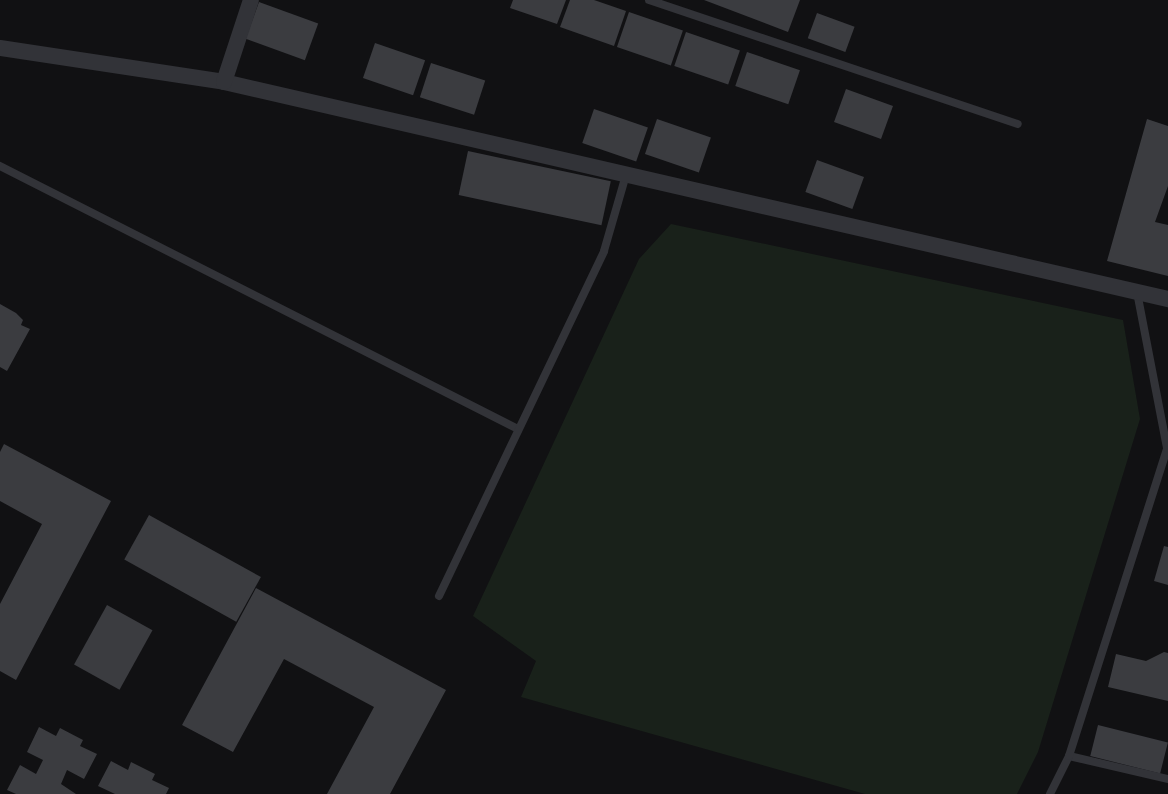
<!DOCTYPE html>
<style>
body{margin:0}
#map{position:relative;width:1168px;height:794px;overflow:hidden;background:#111113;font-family:Manrope,sans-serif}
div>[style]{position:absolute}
.green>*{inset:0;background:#19211a}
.building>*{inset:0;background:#3b3c40;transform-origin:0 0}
.lane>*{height:8px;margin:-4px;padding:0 4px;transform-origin:4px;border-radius:4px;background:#323338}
.street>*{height:16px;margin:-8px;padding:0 8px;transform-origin:8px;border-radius:8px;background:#323338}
span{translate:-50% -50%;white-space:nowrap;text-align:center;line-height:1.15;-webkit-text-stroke:7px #0c0c0e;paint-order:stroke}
</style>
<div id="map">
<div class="green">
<i style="clip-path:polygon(671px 224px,1123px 320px,1140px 419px,1038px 752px,1017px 794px,865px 794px,521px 697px,536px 661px,473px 616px,639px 259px)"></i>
</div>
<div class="building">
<i style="clip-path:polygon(513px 0,566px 0,557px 24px,510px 8px)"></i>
<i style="clip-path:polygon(570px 0,594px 0,626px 11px,614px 46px,560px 27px)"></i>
<i style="clip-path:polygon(704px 0,800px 0,788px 32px)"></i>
<i style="left:259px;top:2px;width:63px;height:39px;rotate:20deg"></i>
<i style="left:629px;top:12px;width:57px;height:37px;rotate:19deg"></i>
<i style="left:817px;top:13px;width:40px;height:27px;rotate:20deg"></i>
<i style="left:686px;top:32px;width:57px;height:36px;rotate:19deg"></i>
<i style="left:375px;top:43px;width:53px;height:37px;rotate:19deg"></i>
<i style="left:747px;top:52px;width:56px;height:36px;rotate:19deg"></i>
<i style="left:431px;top:63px;width:57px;height:36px;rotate:18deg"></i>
<i style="left:846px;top:89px;width:50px;height:35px;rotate:20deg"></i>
<i style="left:594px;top:109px;width:57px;height:36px;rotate:19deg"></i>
<i style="left:657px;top:119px;width:57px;height:37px;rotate:19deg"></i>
<i style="clip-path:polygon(1147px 119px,1168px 126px,1168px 186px,1155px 222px,1168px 225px,1168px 276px,1107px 261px)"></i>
<i style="left:468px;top:151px;width:146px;height:45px;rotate:12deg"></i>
<i style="left:817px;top:160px;width:50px;height:34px;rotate:20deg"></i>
<i style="clip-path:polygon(0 304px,16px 313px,23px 320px,21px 325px,30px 329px,7px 371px,0 367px)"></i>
<i style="clip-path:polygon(4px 444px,111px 501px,16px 680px,0 671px,0 604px,42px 524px,0 501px,0 452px)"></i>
<i style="left:149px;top:515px;width:128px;height:51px;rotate:29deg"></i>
<i style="clip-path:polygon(1164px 546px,1168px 547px,1168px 585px,1154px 581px)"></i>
<i style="clip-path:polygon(256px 588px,446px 690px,390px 794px,327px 794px,374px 707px,284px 659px,233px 752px,182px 725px)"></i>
<i style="left:107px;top:605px;width:52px;height:68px;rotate:29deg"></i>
<i style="clip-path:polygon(1164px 652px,1168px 653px,1168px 701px,1108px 687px,1116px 654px,1146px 661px)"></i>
<i style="left:1098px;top:725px;width:72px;height:32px;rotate:14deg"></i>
<i style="clip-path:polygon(39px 727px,56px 736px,60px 728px,83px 740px,80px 746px,97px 754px,84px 779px,67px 770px,61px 784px,76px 794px,16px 794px,7px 790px,20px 765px,36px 774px,43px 760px,27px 752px)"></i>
<i style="clip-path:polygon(111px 761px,128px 770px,131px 762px,155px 774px,152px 780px,169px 788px,166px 794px,115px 794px,98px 786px)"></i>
</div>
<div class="lane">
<i style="left:649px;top:0;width:389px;rotate:18.6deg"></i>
<i style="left:0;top:166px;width:581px;rotate:26.92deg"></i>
<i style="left:439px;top:596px;width:382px;rotate:-64.4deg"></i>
<i style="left:604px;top:251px;width:79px;rotate:-73.9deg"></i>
<i style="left:1069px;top:756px;width:102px;rotate:13.1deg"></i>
<i style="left:1050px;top:794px;width:42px;rotate:-63.4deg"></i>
<i style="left:1069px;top:756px;width:323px;rotate:-72.3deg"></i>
<i style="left:1167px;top:448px;width:159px;rotate:-100.9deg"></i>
</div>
<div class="street">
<i style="left:0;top:48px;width:227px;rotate:8.6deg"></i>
<i style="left:224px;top:82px;width:969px;rotate:12.95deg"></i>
<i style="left:224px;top:82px;width:86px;rotate:-71.8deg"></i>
</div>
</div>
